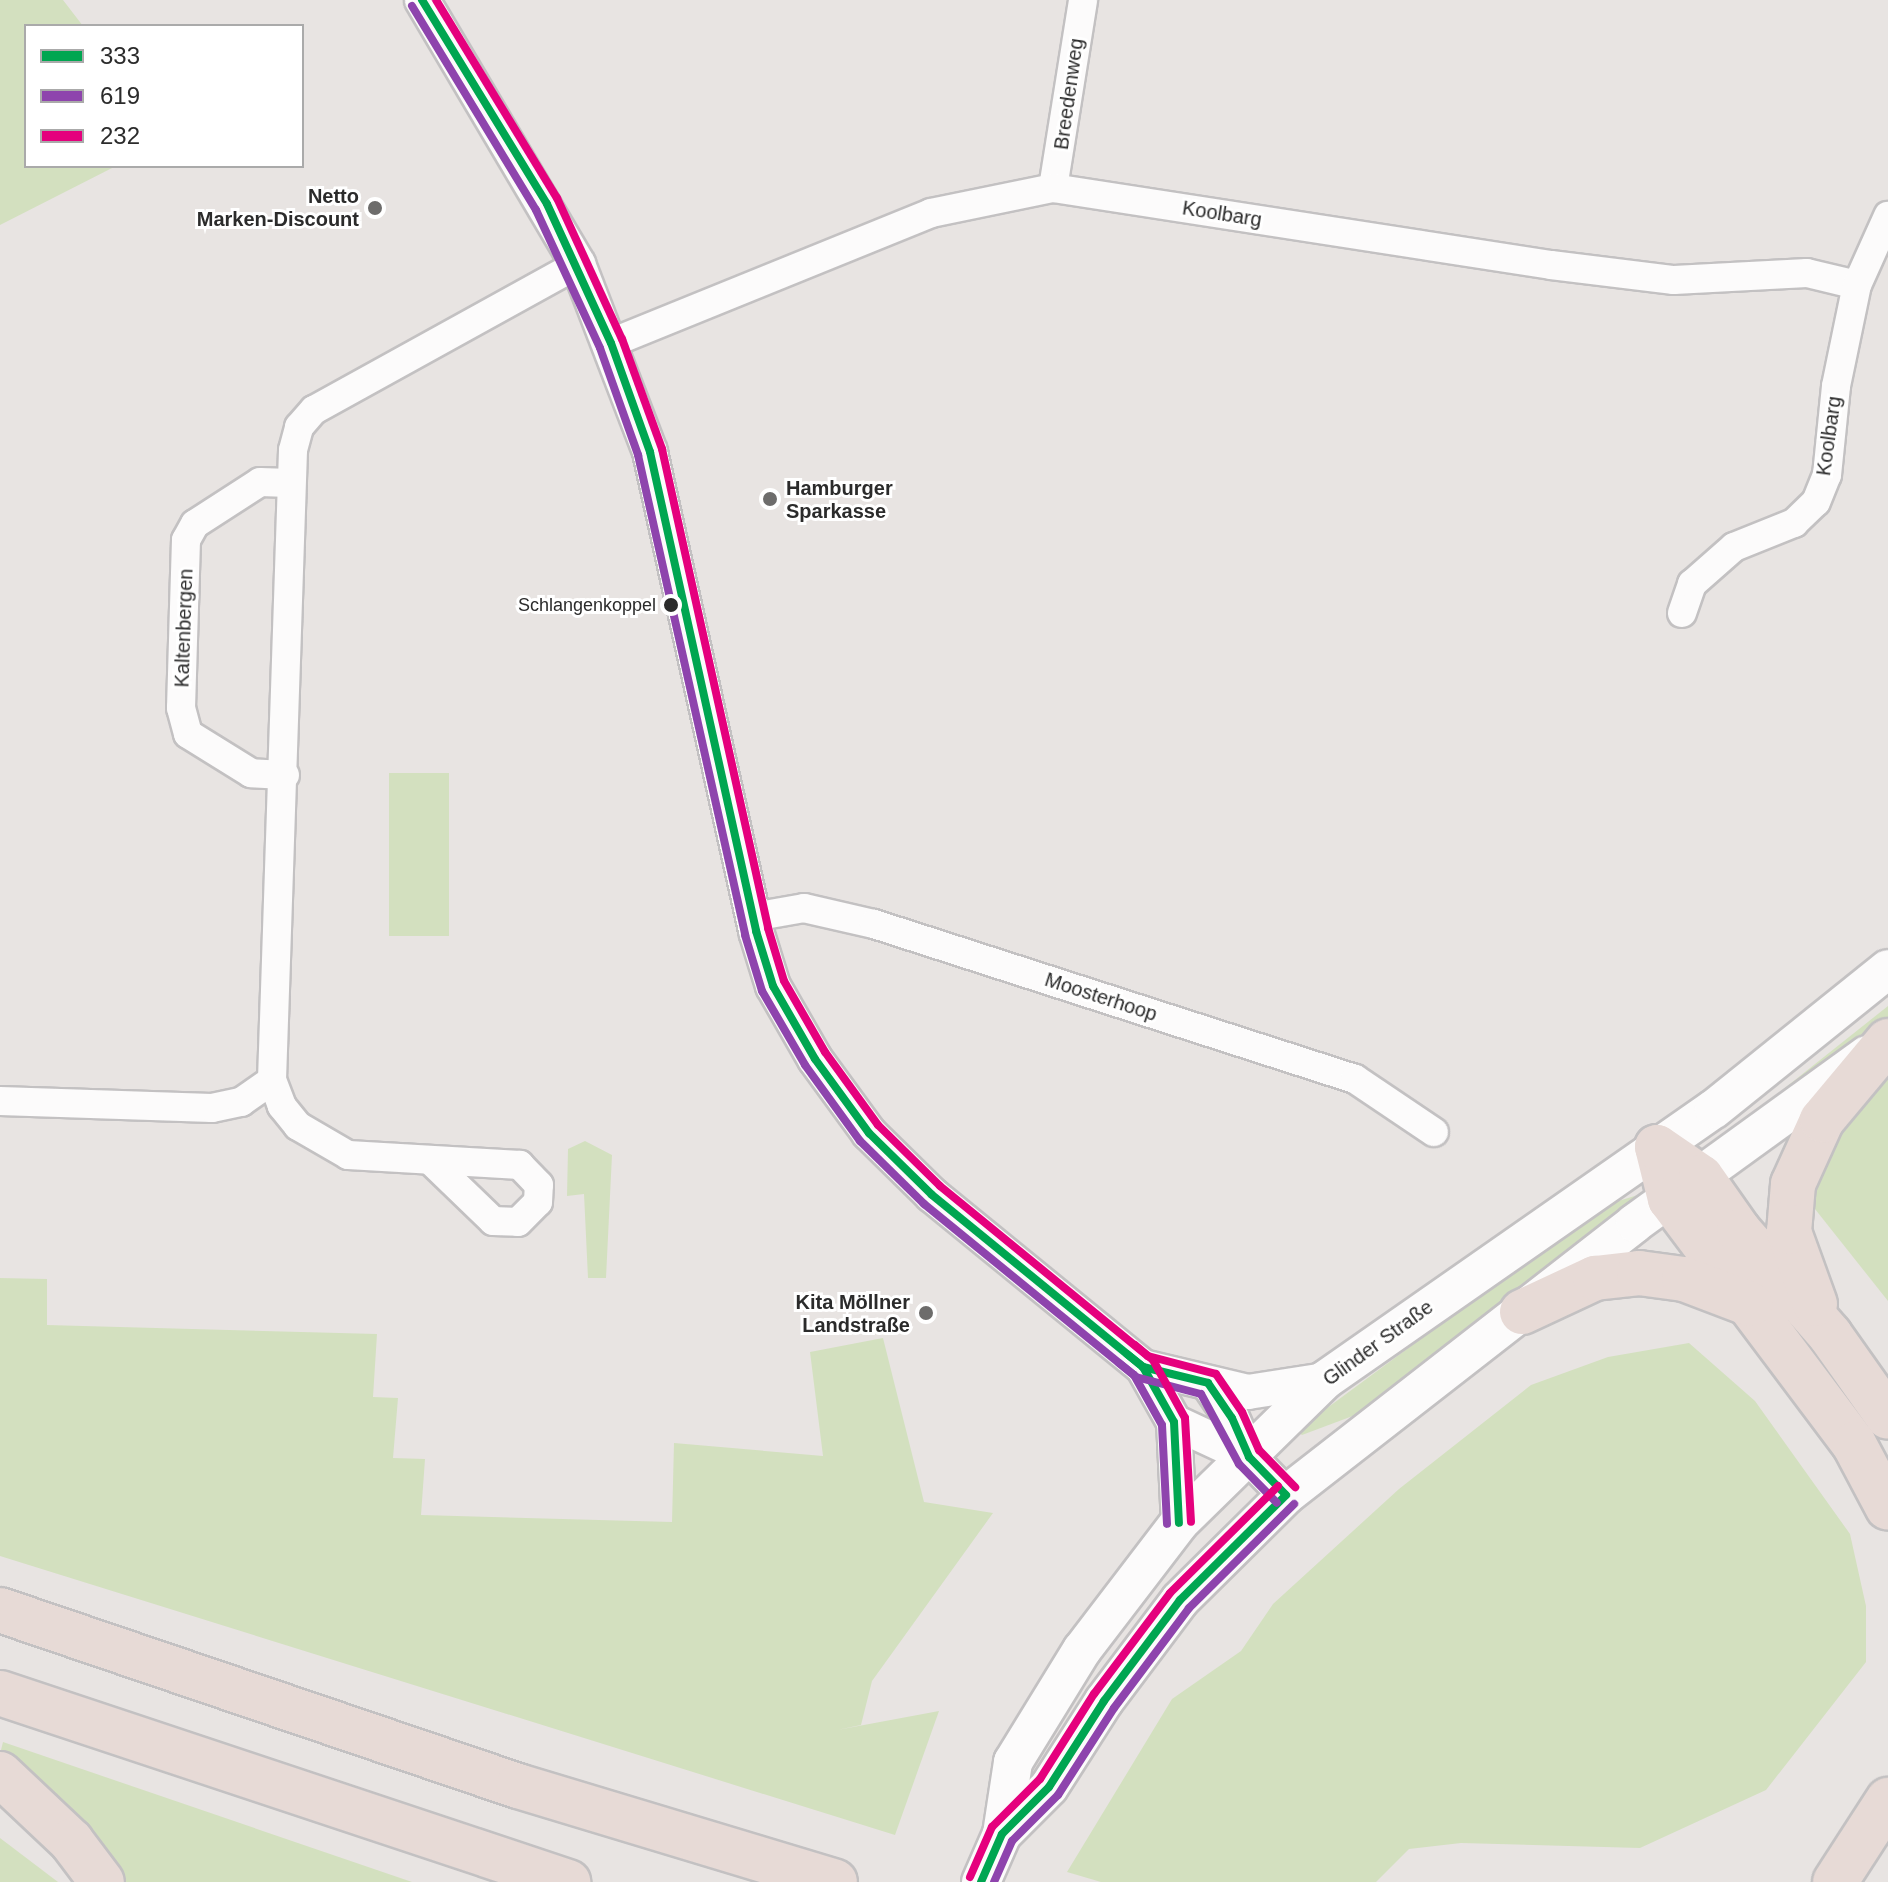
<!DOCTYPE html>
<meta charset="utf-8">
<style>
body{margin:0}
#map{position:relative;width:1888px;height:1882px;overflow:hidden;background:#e8e4e2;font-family:Helvetica,sans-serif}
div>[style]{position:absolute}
.green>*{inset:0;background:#d3e0bf;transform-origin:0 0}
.roads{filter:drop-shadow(2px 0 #c3c1c2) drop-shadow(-2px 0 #c3c1c2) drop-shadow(0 2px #c3c1c2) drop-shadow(0 -2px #c3c1c2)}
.minor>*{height:28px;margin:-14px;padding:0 14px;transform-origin:14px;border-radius:14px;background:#fcfbfb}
.tertiary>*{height:34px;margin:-17px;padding:0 17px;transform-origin:17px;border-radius:17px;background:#fcfbfb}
.secondary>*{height:38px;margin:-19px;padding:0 19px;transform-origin:19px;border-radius:19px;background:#fcfbfb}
.motorway>*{height:44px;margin:-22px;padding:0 22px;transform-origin:22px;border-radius:22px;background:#e7dad6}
.bus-1>*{height:8px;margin:-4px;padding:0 4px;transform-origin:4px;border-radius:4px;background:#00a651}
.bus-2>*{height:8px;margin:-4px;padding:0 4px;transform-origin:4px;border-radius:4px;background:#8e44ad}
.bus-3>*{height:8px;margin:-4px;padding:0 4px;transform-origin:4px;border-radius:4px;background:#e5007d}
.dots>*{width:22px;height:22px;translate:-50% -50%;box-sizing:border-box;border:4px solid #fff;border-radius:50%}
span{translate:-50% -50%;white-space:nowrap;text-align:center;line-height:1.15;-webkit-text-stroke:6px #fff;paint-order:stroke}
.bus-label{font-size:18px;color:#2b2b2b}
.right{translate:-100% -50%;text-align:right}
.street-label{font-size:20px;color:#2b2b2b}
.poi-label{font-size:20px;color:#2b2b2b;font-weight:700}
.left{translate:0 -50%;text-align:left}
.legend{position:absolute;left:24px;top:24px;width:280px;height:144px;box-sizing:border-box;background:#fff;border:2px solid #aaa;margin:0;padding:10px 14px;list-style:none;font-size:24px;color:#2b2b2b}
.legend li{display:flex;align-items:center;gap:16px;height:40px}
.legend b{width:40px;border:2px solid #aaa}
</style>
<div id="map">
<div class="green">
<i style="clip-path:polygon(0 0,63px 0,83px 26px,26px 26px,26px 166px,116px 166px,0 225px)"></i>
<i style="left:389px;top:773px;width:60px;height:163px"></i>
<i style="clip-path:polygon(1888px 1006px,1888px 1017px,1850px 1050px,1737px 1126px)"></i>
<i style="clip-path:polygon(1888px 1074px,1888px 1301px,1811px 1204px,1825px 1157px,1847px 1114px)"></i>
<i style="clip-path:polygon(585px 1141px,612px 1155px,606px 1278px,588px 1278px,584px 1194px,567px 1196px,568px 1149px)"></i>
<i style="clip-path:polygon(1654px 1190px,1366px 1411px,1302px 1435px,1296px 1431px,1599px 1207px)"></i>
<i style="clip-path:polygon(0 1278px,47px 1279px,47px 1325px,377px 1334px,373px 1397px,398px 1398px,393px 1458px,425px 1459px,421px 1515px,672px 1522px,674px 1443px,823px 1456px,810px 1352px,883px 1338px,924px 1502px,993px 1513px,872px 1681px,861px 1725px,837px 1730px,939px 1711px,895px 1835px,0 1556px)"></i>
<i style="clip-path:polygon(1689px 1343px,1755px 1401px,1850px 1534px,1866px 1606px,1866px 1662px,1766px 1790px,1640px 1848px,1461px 1843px,1409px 1849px,1376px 1882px,1101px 1882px,1067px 1872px,1172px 1699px,1241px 1651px,1273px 1604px,1399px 1489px,1531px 1385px,1608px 1357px)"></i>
<i style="clip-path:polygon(3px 1742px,412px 1882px,121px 1882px,0 1754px)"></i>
<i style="clip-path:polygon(0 1838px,58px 1882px,0 1882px)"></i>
</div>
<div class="roads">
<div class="minor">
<i style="left:1053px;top:188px;width:190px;rotate:-80.9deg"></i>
<i style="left:611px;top:343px;width:345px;rotate:-22.1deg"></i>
<i style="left:931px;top:213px;width:125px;rotate:-11.6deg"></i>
<i style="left:1053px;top:188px;width:504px;rotate:8.79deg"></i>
<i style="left:1551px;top:265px;width:124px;rotate:7deg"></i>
<i style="left:1674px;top:280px;width:133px;rotate:-3deg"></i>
<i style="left:1807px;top:273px;width:51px;rotate:13.5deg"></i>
<i style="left:1682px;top:613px;width:31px;rotate:-71deg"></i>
<i style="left:1692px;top:584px;width:56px;rotate:-41.4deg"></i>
<i style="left:1734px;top:547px;width:65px;rotate:-21.8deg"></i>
<i style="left:1794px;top:523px;width:30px;rotate:-44deg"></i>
<i style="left:1816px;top:502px;width:29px;rotate:-68deg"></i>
<i style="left:1827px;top:475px;width:89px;rotate:-84.2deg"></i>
<i style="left:1836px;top:386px;width:103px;rotate:-78.3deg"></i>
<i style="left:1857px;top:285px;width:76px;rotate:-65.8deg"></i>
<i style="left:285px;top:775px;width:34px;rotate:-177deg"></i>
<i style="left:251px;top:773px;width:74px;rotate:-148.2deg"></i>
<i style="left:188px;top:734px;width:27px;rotate:-105deg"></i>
<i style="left:181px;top:708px;width:168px;rotate:-88.3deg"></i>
<i style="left:186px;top:540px;width:18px;rotate:-61deg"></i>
<i style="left:195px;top:524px;width:77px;rotate:-32.9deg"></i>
<i style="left:260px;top:482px;width:30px;rotate:2deg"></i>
<i style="left:753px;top:917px;width:52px;rotate:-10deg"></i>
<i style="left:804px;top:908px;width:72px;rotate:12.9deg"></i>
<i style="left:874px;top:924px;width:505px;rotate:17.86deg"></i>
<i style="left:1355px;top:1079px;width:95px;rotate:33.9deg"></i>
<i style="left:0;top:1101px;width:212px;rotate:1.9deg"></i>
<i style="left:212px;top:1108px;width:30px;rotate:-12deg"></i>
<i style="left:241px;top:1102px;width:38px;rotate:-35deg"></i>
<i style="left:432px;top:1162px;width:85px;rotate:44deg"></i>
<i style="left:493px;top:1221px;width:25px;rotate:2deg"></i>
<i style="left:518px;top:1222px;width:28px;rotate:-45deg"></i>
<i style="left:538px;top:1202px;width:17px;rotate:-87deg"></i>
<i style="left:539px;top:1185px;width:28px;rotate:-134deg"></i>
<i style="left:520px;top:1165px;width:172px;rotate:-176.7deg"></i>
<i style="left:348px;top:1155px;width:58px;rotate:-149.9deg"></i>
<i style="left:298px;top:1126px;width:26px;rotate:-129deg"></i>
<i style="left:282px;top:1106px;width:28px;rotate:-111deg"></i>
<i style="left:272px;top:1080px;width:630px;rotate:-88.09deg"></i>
<i style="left:293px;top:450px;width:24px;rotate:-75deg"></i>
<i style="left:299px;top:427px;width:23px;rotate:-49deg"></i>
<i style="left:314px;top:410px;width:302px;rotate:-28.9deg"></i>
</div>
<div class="tertiary">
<i style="left:422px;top:0;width:307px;rotate:59.4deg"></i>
<i style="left:578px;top:264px;width:201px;rotate:69deg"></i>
<i style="left:650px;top:452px;width:491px;rotate:77.5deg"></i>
<i style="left:756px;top:931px;width:58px;rotate:72.8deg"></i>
<i style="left:773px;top:986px;width:84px;rotate:60.1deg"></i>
<i style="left:815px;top:1059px;width:92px;rotate:53.9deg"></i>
<i style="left:869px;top:1133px;width:88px;rotate:44.5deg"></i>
<i style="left:932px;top:1195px;width:272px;rotate:39.2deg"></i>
<i style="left:1143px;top:1367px;width:63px;rotate:60.6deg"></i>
<i style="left:1174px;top:1422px;width:101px;rotate:87.2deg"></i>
<i style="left:1143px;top:1367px;width:108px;rotate:13.4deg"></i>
<i style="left:1248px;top:1392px;width:78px;rotate:-8.9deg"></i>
<i style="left:1208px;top:1383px;width:42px;rotate:55.6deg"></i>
<i style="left:1232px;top:1418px;width:43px;rotate:66.4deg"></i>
<i style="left:1249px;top:1457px;width:53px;rotate:45.8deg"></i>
<i style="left:1174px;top:1422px;width:83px;rotate:25deg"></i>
</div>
<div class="secondary">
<i style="left:1002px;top:1834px;width:66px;rotate:-45deg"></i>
<i style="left:1049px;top:1787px;width:102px;rotate:-57.4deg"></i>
<i style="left:1104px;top:1701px;width:126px;rotate:-53deg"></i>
<i style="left:1180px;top:1600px;width:149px;rotate:-44.7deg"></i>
<i style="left:1286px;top:1495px;width:442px;rotate:-37.9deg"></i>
<i style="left:1635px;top:1223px;width:286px;rotate:-35.9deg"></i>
<i style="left:981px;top:1882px;width:52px;rotate:-66.4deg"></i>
<i style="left:1002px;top:1834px;width:73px;rotate:-81.3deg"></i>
<i style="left:1013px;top:1762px;width:132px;rotate:-58.4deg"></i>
<i style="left:1082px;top:1650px;width:160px;rotate:-52.6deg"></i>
<i style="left:1179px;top:1523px;width:204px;rotate:-44.4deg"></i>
<i style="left:1325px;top:1380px;width:474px;rotate:-34.9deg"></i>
<i style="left:1714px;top:1109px;width:223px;rotate:-38.8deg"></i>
</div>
<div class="motorway">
<i style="left:1657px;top:1147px;width:54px;rotate:76deg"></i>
<i style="left:1670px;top:1199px;width:306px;rotate:53.1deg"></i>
<i style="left:1854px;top:1444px;width:72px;rotate:62deg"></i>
<i style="left:1657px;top:1147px;width:53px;rotate:34.3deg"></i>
<i style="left:1701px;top:1177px;width:66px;rotate:54.9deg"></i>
<i style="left:1739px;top:1231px;width:138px;rotate:48.8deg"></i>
<i style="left:1830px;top:1335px;width:100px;rotate:54.7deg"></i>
<i style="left:1815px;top:1304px;width:77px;rotate:-109.9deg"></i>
<i style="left:1789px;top:1232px;width:48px;rotate:-85.2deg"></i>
<i style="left:1793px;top:1184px;width:70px;rotate:-65.6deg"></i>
<i style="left:1822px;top:1120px;width:103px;rotate:-50.1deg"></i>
<i style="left:1522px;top:1312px;width:81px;rotate:-25deg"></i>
<i style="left:1595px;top:1278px;width:44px;rotate:-6.5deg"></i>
<i style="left:1639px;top:1273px;width:45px;rotate:7.6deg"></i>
<i style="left:1684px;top:1279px;width:71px;rotate:20.7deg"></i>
<i style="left:0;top:1610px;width:547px;rotate:18.77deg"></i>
<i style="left:518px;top:1786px;width:331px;rotate:16.8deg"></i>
<i style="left:0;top:1693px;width:599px;rotate:18.4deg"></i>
<i style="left:0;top:1774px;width:98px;rotate:43.3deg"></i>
<i style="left:71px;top:1841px;width:51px;rotate:52.9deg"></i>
<i style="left:1835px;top:1882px;width:98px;rotate:-57.1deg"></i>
</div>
</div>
<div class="bus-1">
<i style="left:422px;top:0;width:239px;rotate:58.5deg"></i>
<i style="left:547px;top:204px;width:153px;rotate:65.3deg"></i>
<i style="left:611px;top:343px;width:116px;rotate:70.3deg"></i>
<i style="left:650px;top:452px;width:491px;rotate:77.5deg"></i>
<i style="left:756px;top:931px;width:58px;rotate:72.8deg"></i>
<i style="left:773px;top:986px;width:84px;rotate:60.1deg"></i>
<i style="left:815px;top:1059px;width:92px;rotate:53.9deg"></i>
<i style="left:869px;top:1133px;width:88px;rotate:44.5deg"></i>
<i style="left:932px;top:1195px;width:272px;rotate:39.2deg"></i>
<i style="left:1143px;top:1367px;width:67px;rotate:13.8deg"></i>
<i style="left:1208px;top:1383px;width:42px;rotate:55.6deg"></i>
<i style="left:1232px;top:1418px;width:43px;rotate:66.4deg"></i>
<i style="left:1249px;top:1457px;width:53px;rotate:45.8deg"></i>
<i style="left:1127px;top:1354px;width:21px;rotate:39deg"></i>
<i style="left:1143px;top:1367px;width:63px;rotate:60.6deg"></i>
<i style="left:1174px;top:1422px;width:101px;rotate:87.2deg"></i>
<i style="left:981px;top:1882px;width:52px;rotate:-66.4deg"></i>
<i style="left:1002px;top:1834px;width:66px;rotate:-45deg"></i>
<i style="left:1049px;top:1787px;width:102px;rotate:-57.4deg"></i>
<i style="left:1104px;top:1701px;width:126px;rotate:-53deg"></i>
<i style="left:1180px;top:1600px;width:149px;rotate:-44.7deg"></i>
</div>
<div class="bus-2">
<i style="left:412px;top:6px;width:239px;rotate:58.7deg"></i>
<i style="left:536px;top:210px;width:152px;rotate:65.1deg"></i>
<i style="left:600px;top:348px;width:114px;rotate:70.4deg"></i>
<i style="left:638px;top:455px;width:492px;rotate:77.4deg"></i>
<i style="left:745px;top:935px;width:59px;rotate:73.1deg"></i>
<i style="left:762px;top:991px;width:86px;rotate:59.8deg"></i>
<i style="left:805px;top:1065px;width:94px;rotate:54.1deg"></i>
<i style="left:860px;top:1141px;width:90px;rotate:44.5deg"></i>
<i style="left:924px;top:1204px;width:274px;rotate:39.2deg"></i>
<i style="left:1136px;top:1377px;width:67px;rotate:14.7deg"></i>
<i style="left:1201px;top:1394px;width:80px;rotate:61.5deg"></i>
<i style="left:1239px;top:1464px;width:54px;rotate:45.7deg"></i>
<i style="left:1119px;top:1363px;width:19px;rotate:39deg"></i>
<i style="left:1134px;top:1375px;width:57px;rotate:60.8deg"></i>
<i style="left:1162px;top:1425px;width:99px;rotate:87.1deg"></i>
<i style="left:994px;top:1882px;width:45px;rotate:-66.3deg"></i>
<i style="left:1012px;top:1841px;width:65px;rotate:-45deg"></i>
<i style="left:1058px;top:1795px;width:103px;rotate:-57.2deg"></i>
<i style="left:1114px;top:1708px;width:125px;rotate:-53.1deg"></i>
<i style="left:1189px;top:1608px;width:148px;rotate:-44.7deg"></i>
</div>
<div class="bus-3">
<i style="left:436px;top:0;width:232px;rotate:58.6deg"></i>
<i style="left:557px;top:198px;width:155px;rotate:65.3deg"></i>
<i style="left:622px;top:339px;width:117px;rotate:70deg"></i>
<i style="left:662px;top:449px;width:491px;rotate:77.5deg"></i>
<i style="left:768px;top:928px;width:55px;rotate:73.2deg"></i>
<i style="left:784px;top:981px;width:82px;rotate:60deg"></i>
<i style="left:825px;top:1052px;width:90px;rotate:54deg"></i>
<i style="left:878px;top:1125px;width:87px;rotate:44.5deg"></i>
<i style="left:940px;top:1186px;width:269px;rotate:39.3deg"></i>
<i style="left:1148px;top:1356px;width:70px;rotate:14.8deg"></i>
<i style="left:1216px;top:1374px;width:46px;rotate:55.6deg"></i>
<i style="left:1242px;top:1412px;width:42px;rotate:65.9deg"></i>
<i style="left:1259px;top:1450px;width:52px;rotate:45.8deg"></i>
<i style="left:1135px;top:1345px;width:23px;rotate:40deg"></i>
<i style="left:1153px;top:1360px;width:66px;rotate:61.1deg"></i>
<i style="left:1185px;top:1418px;width:104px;rotate:86.7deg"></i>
<i style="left:970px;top:1877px;width:55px;rotate:-66.3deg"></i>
<i style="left:992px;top:1827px;width:68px;rotate:-45deg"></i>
<i style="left:1040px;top:1779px;width:101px;rotate:-57.6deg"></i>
<i style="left:1094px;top:1694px;width:126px;rotate:-53deg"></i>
<i style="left:1170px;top:1593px;width:152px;rotate:-44.7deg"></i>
</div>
<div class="dots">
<i style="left:375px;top:208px;background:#6d6c6b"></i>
<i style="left:770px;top:499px;background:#6d6c6b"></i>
<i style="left:671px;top:605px;background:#2b2b2b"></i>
<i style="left:926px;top:1313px;background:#6d6c6b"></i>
</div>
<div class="bus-label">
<span class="right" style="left:656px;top:605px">Schlangenkoppel</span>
</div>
<div class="street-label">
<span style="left:1069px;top:94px;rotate:-82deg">Breedenweg</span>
<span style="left:1222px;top:214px;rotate:9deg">Koolbarg</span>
<span style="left:1829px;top:436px;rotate:-82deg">Koolbarg</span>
<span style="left:184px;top:628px;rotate:-88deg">Kaltenbergen</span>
<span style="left:1101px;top:997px;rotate:18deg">Moosterhoop</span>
<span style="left:1378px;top:1343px;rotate:-36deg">Glinder Straße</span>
</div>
<div class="poi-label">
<span class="right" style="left:359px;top:208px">Netto<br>Marken-Discount</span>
<span class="left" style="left:786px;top:500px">Hamburger<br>Sparkasse</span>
<span class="right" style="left:910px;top:1314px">Kita Möllner<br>Landstraße</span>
</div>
<ul class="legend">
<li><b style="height:10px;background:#00a651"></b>333</li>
<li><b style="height:10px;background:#8e44ad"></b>619</li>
<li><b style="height:10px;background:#e5007d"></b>232</li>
</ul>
</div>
